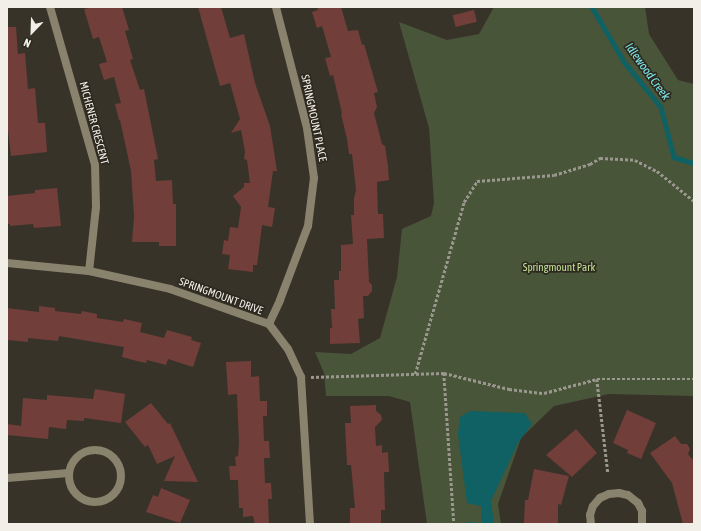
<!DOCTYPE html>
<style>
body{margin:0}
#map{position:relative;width:701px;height:531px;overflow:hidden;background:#373329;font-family:"Asap Condensed",sans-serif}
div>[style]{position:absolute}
.green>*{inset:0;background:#495539}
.water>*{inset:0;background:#0f6163}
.stream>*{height:4.5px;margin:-2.25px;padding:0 2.25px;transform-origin:2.25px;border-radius:2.25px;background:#0f6163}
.building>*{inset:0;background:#713e39;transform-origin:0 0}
.path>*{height:2.5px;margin-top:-1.25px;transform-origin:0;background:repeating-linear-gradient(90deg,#9a978f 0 3px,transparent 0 5px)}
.minor>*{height:8px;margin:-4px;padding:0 4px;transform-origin:4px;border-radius:4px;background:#89826d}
.minor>.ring{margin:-4px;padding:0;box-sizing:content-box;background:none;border:8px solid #89826d;border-radius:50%}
span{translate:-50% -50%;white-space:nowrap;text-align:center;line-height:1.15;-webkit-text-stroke:3.5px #2d291f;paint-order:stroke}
.street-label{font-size:11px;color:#f2efe9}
.park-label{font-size:11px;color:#c2e197}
.water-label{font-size:12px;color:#7cebee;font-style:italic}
.frame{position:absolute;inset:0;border:8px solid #f2efe9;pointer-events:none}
.north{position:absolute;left:12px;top:12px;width:40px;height:40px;-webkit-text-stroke:3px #2d291f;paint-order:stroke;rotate:203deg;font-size:11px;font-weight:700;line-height:16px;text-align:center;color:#f2efe9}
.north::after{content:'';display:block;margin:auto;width:14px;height:18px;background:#f2efe9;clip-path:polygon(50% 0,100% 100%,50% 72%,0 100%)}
</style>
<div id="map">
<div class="green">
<i style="clip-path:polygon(494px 7px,645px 7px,649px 34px,678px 80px,694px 84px,694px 396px,609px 394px,554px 406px,521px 438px,498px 504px,501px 524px,427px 524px,410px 402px,389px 396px,326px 396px,324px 373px,315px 352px,351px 354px,380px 338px,397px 277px,402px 229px,431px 216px,434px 203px,429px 128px,399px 22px,447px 40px,479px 34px)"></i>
</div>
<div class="water">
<i style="clip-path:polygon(470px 411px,525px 413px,532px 424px,518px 443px,491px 501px,494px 524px,464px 524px,467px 522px,481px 523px,481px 506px,467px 503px,458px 434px,460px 417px)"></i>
</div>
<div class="stream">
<i style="left:592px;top:7px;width:65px;rotate:59.5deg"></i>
<i style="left:625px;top:63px;width:57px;rotate:50.7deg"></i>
<i style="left:661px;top:107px;width:52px;rotate:75.4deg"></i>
<i style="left:674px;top:157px;width:21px;rotate:17deg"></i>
</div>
<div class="building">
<i style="clip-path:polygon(92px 7px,122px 7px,129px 30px,125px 31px,133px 59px,130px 60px,140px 90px,144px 89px,158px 159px,154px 160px,156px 181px,172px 180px,173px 204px,176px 204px,176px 246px,159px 246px,159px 242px,132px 242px,134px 216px,131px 171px,120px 120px,119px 120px,115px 104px,121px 103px,114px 77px,104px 80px,99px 64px,107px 62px,99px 37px,93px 39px,84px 9px)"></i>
<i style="clip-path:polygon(198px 7px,221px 7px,230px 38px,244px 34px,255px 83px,270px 126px,277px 171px,273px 171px,268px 207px,275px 208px,272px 227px,262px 225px,257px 265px,253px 265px,253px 272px,228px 269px,230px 255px,222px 254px,224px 240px,228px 241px,230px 227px,238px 228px,241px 207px,233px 196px,244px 187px,244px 183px,250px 183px,247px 160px,244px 159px,245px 152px,241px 130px,231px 133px,240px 119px,230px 83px,220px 86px)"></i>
<i style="clip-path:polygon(317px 7px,341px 7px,348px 31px,358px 30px,362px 45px,364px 44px,378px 92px,374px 93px,377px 107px,374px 113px,382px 144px,385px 146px,388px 166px,389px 180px,377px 182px,378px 214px,383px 214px,384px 238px,367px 239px,369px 282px,372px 285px,372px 291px,368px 296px,363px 296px,364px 318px,358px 319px,360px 343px,330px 344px,330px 328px,332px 328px,331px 309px,335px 309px,334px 280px,339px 280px,339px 271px,341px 271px,341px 245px,353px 244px,351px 215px,354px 215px,354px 198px,356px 190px,352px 154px,349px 154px,347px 139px,341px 114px,342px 113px,333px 75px,330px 76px,325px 58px,331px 57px,322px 26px,317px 28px,312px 12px,318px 10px)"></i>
<i style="left:474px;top:10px;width:12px;height:22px;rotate:76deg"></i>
<i style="clip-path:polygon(7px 27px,16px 27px,18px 54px,25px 53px,28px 89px,35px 88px,38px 123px,45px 123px,47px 152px,11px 156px,7px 121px)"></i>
<i style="clip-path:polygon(57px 188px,61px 226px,34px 228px,33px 224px,10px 226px,10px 224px,7px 224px,7px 196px,35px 193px,35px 190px)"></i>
<i style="clip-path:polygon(39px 306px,55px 308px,55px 311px,81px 314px,82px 311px,97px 314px,97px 318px,123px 322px,124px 319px,142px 323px,140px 332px,164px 338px,167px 330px,192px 337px,191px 340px,201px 343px,193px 367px,168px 359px,166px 365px,147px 360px,146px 363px,137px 361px,122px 357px,124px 347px,59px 336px,58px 341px,28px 338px,28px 342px,7px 340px,7px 308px,39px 312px)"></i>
<i style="clip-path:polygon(251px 361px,251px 377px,259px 376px,260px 401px,267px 401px,267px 416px,263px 416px,264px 441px,269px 441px,270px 458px,264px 458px,265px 483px,271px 483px,272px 499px,268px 499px,269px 524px,255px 524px,253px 516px,243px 517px,243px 508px,239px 508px,238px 480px,230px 480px,229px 466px,236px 466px,235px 457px,238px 456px,239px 443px,237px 394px,228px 395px,226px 362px)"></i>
<i style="clip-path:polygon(95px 389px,125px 394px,121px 423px,84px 418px,84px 421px,67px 420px,66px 429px,49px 427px,48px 439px,7px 435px,7px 424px,21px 426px,23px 398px,47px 400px,47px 395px,93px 399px)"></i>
<i style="clip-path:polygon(151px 403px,168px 424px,170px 423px,198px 482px,164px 481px,175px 456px,157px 464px,148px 445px,145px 447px,125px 422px)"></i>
<i style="clip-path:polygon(376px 405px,376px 411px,381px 415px,382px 420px,375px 427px,376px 446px,382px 445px,382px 453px,388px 452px,389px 472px,384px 472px,385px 510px,381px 510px,381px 523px,350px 524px,350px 508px,355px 508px,351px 465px,347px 465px,345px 423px,351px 423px,350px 406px)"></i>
<i style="clip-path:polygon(627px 410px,656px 423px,641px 459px,627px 453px,628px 450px,613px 443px)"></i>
<i style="clip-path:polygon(576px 429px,597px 453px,572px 477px,546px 455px)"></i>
<i style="clip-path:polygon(675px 436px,681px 444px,687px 444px,690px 449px,688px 454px,694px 461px,694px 524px,683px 524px,672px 483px,650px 453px)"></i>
<i style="clip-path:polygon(534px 469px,569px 476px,561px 505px,558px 504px,558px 524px,524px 524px,525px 500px,528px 500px)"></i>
<i style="clip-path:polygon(161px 488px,190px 500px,180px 523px,146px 512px,153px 495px,158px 497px)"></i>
</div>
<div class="path">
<i style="left:444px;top:373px;width:151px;rotate:86.2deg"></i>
<i style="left:415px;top:374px;width:179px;rotate:-74.1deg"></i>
<i style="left:464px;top:202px;width:25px;rotate:-58deg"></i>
<i style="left:477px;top:181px;width:77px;rotate:-4.5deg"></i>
<i style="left:554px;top:175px;width:38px;rotate:-17deg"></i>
<i style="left:590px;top:164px;width:12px;rotate:-31deg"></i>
<i style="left:600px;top:158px;width:35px;rotate:3deg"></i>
<i style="left:635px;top:160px;width:25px;rotate:27deg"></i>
<i style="left:657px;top:171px;width:48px;rotate:39deg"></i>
<i style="left:311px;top:377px;width:133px;rotate:-1.7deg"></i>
<i style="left:444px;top:373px;width:67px;rotate:13.8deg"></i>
<i style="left:509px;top:389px;width:35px;rotate:7deg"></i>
<i style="left:544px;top:393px;width:55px;rotate:-14.8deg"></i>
<i style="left:597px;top:379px;width:97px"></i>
<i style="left:597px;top:379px;width:95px;rotate:83.3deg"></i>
</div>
<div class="minor">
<i style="left:50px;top:7px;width:164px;rotate:74.1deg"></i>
<i style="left:95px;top:165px;width:42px;rotate:88.6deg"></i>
<i style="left:96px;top:207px;width:64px;rotate:96.2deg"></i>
<i style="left:7px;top:263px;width:82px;rotate:5.6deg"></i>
<i style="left:89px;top:271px;width:83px;rotate:12.5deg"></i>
<i style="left:170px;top:289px;width:105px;rotate:19.5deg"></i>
<i style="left:269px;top:324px;width:31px;rotate:53deg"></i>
<i style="left:288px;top:349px;width:31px;rotate:65deg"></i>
<i style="left:301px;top:377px;width:147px;rotate:86.5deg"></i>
<i style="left:269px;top:324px;width:26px;rotate:-65deg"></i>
<i style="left:280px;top:300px;width:79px;rotate:-69.3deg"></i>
<i style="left:308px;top:226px;width:48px;rotate:-82.9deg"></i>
<i style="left:314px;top:178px;width:50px;rotate:-98deg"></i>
<i style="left:307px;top:128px;width:125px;rotate:-104.4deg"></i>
<i class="ring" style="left:69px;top:450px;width:44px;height:44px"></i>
<i style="left:7px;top:478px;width:62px;rotate:-4.6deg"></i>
<i style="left:591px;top:524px;width:9px;rotate:-96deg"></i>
<i style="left:590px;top:515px;width:9px;rotate:-72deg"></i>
<i style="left:593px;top:506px;width:11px;rotate:-49deg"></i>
<i style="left:600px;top:498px;width:10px;rotate:-24deg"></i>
<i style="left:609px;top:494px;width:10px;rotate:-6deg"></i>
<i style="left:619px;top:493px;width:9px;rotate:13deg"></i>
<i style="left:628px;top:495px;width:13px;rotate:39deg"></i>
<i style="left:638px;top:503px;width:9px;rotate:63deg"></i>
<i style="left:642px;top:511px;width:13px;rotate:90deg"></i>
</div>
<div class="street-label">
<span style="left:314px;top:118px;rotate:78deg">SPRINGMOUNT PLACE</span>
<span style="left:94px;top:123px;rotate:75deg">MICHENER CRESCENT</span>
<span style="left:221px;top:296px;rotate:20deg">SPRINGMOUNT DRIVE</span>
</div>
<div class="park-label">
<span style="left:559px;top:267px">Springmount Park</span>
</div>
<div class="water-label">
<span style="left:647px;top:72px;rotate:54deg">Idlewood Creek</span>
</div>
<div class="frame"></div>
<div class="north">N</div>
</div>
